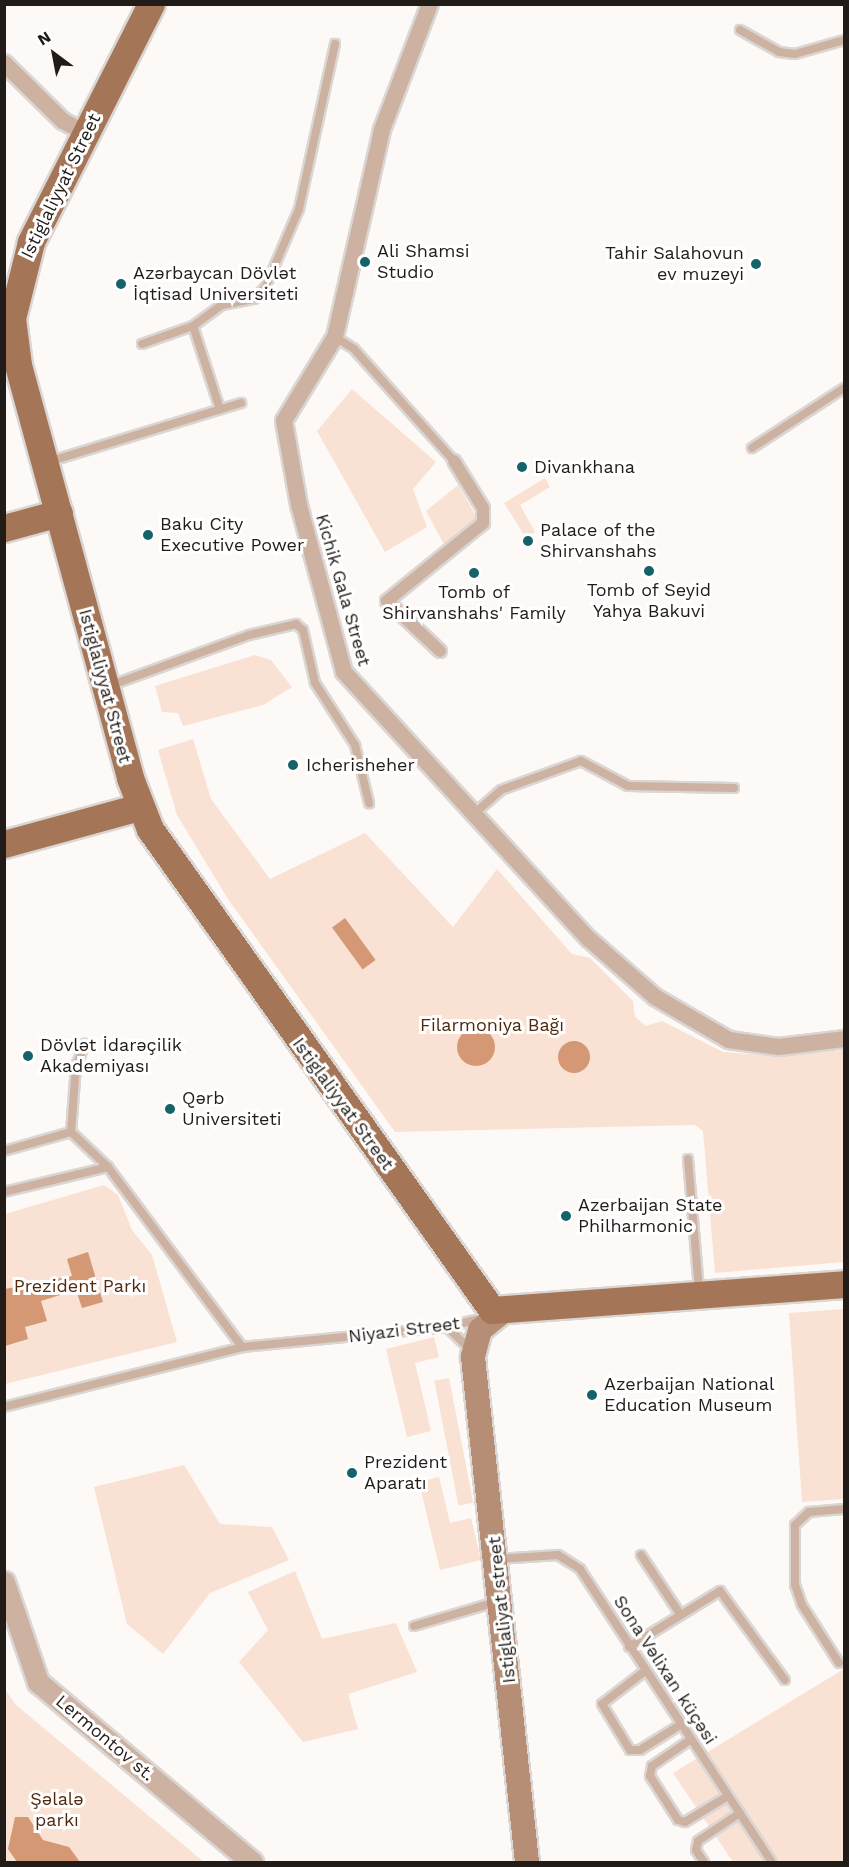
<!DOCTYPE html>
<meta charset="utf-8">
<style>
body{margin:0}
#map{position:relative;width:849px;height:1867px;overflow:hidden;background:#fdf9f7;font-family:"Work Sans",sans-serif}
div>[style]{position:absolute}
.green>*{inset:0;background:#f9e1d3;transform-origin:0 0}
.water>*{inset:0;background:#d49974;transform-origin:0 0}
.round{border-radius:50%}
.roads{filter:drop-shadow(2px 0 #dad6d3) drop-shadow(-2px 0 #dad6d3) drop-shadow(0 2px #dad6d3) drop-shadow(0 -2px #dad6d3)}
.service>*{height:8px;margin:-4px;padding:0 4px;transform-origin:4px;border-radius:4px;background:#cdb2a1}
.pedestrian>*{height:12px;margin:-6px;padding:0 6px;transform-origin:6px;border-radius:6px;background:#cdb2a1}
.minor>*{height:16px;margin:-8px;padding:0 8px;transform-origin:8px;border-radius:8px;background:#cdb2a1}
.tertiary>*{height:21px;margin:-10.5px;padding:0 10.5px;transform-origin:10.5px;border-radius:10.5px;background:#cdb2a1}
.secondary>*{height:24px;margin:-12px;padding:0 12px;transform-origin:12px;border-radius:12px;background:#b68e75}
.primary>*{height:27px;margin:-13.5px;padding:0 13.5px;transform-origin:13.5px;border-radius:13.5px;background:#a47556}
.dots>*{width:16px;height:16px;translate:-50% -50%;box-sizing:border-box;border:3px solid #fff;border-radius:50%}
span{translate:-50% -50%;white-space:nowrap;text-align:center;line-height:1.15;-webkit-text-stroke:6px #fff;paint-order:stroke}
.street-label{font-size:18px;color:#221c19}
.poi-label{font-size:18px;color:#221c19}
.left{translate:0 -50%;text-align:left}
.right{translate:-100% -50%;text-align:right}
.park-label{font-size:18px;color:#512a0d}
.frame{position:absolute;inset:0;border:6px solid #221c19;pointer-events:none}
.north{position:absolute;left:24px;top:24px;width:60px;height:60px;-webkit-text-stroke:4px #fff;paint-order:stroke;rotate:328deg;font-size:16px;font-weight:700;line-height:24px;text-align:center;color:#221c19}
.north::after{content:'';display:block;margin:auto;width:21px;height:27px;background:#221c19;clip-path:polygon(50% 0,100% 100%,50% 72%,0 100%)}
</style>
<div id="map">
<div class="green">
<i style="clip-path:polygon(352px 389px,436px 462px,413px 489px,427px 527px,385px 552px,317px 431px)"></i>
<i style="clip-path:polygon(545px 478px,550px 487px,520px 505px,535px 532px,526px 538px,504px 503px)"></i>
<i style="clip-path:polygon(458px 485px,479px 521px,447px 550px,426px 511px)"></i>
<i style="clip-path:polygon(255px 655px,271px 660px,292px 687px,263px 705px,183px 726px,178px 713px,162px 712px,155px 686px)"></i>
<i style="clip-path:polygon(193px 739px,211px 799px,270px 879px,365px 833px,453px 927px,497px 869px,572px 954px,590px 958px,633px 1001px,635px 1017px,646px 1026px,662px 1021px,723px 1052px,777px 1056px,844px 1050px,844px 1262px,715px 1273px,703px 1131px,695px 1125px,395px 1132px,228px 899px,177px 815px,158px 750px)"></i>
<i style="clip-path:polygon(104px 1185px,118px 1195px,132px 1230px,152px 1255px,177px 1342px,5px 1384px,5px 1214px)"></i>
<i style="clip-path:polygon(844px 1309px,844px 1499px,802px 1502px,789px 1313px)"></i>
<i style="clip-path:polygon(434px 1337px,439px 1357px,415px 1363px,431px 1431px,407px 1437px,386px 1349px)"></i>
<i style="left:449px;top:1378px;width:127px;height:15px;rotate:79deg"></i>
<i style="clip-path:polygon(184px 1465px,220px 1524px,272px 1527px,289px 1560px,210px 1593px,163px 1654px,127px 1624px,94px 1487px)"></i>
<i style="clip-path:polygon(439px 1477px,450px 1523px,471px 1518px,481px 1560px,440px 1570px,419px 1482px)"></i>
<i style="clip-path:polygon(295px 1571px,322px 1639px,396px 1623px,417px 1672px,348px 1694px,358px 1729px,303px 1742px,239px 1662px,268px 1630px,248px 1592px)"></i>
<i style="clip-path:polygon(844px 1669px,844px 1862px,733px 1862px,673px 1773px)"></i>
<i style="clip-path:polygon(4px 1688px,16px 1705px,204px 1862px,5px 1862px)"></i>
</div>
<div class="water">
<i style="left:345px;top:918px;width:52px;height:16px;rotate:54deg"></i>
<i class="round" style="left:457px;top:1028px;width:38px;height:38px"></i>
<i class="round" style="left:558px;top:1041px;width:32px;height:32px"></i>
<i style="clip-path:polygon(88px 1252px,103px 1302px,82px 1308px,76px 1290px,41px 1301px,47px 1321px,25px 1327px,28px 1339px,5px 1346px,5px 1289px,72px 1276px,67px 1259px)"></i>
<i style="clip-path:polygon(15px 1817px,28px 1817px,43px 1840px,69px 1847px,80px 1862px,17px 1862px,8px 1849px)"></i>
</div>
<div class="roads">
<div class="service">
<i style="left:740px;top:30px;width:45px;rotate:29.4deg"></i>
<i style="left:779px;top:52px;width:16px;rotate:7deg"></i>
<i style="left:795px;top:54px;width:51px;rotate:-15.9deg"></i>
<i style="left:193px;top:326px;width:87px;rotate:72deg"></i>
<i style="left:335px;top:337px;width:22px;rotate:32deg"></i>
<i style="left:354px;top:349px;width:150px;rotate:48.2deg"></i>
<i style="left:142px;top:344px;width:54px;rotate:-19.4deg"></i>
<i style="left:193px;top:326px;width:36px;rotate:-36deg"></i>
<i style="left:222px;top:305px;width:33px;rotate:-11deg"></i>
<i style="left:254px;top:299px;width:16px;rotate:-45deg"></i>
<i style="left:265px;top:288px;width:86px;rotate:-66.7deg"></i>
<i style="left:299px;top:209px;width:169px;rotate:-77.7deg"></i>
<i style="left:752px;top:448px;width:110px;rotate:-33.1deg"></i>
<i style="left:48px;top:462px;width:202px;rotate:-17deg"></i>
<i style="left:109px;top:686px;width:149px;rotate:-20deg"></i>
<i style="left:249px;top:635px;width:48px;rotate:-13.2deg"></i>
<i style="left:296px;top:624px;width:9px;rotate:41deg"></i>
<i style="left:303px;top:630px;width:54px;rotate:77.2deg"></i>
<i style="left:315px;top:683px;width:74px;rotate:57.2deg"></i>
<i style="left:355px;top:745px;width:60px;rotate:76.4deg"></i>
<i style="left:476px;top:812px;width:33px;rotate:-41deg"></i>
<i style="left:501px;top:790px;width:85px;rotate:-19.9deg"></i>
<i style="left:581px;top:761px;width:53px;rotate:28deg"></i>
<i style="left:628px;top:786px;width:106px;rotate:1.1deg"></i>
<i style="left:71px;top:1132px;width:66px;rotate:-85.7deg"></i>
<i style="left:76px;top:1066px;width:24px;rotate:-68deg"></i>
<i style="left:4px;top:1151px;width:70px;rotate:-15.8deg"></i>
<i style="left:71px;top:1132px;width:51px;rotate:43.4deg"></i>
<i style="left:108px;top:1167px;width:224px;rotate:53.3deg"></i>
<i style="left:688px;top:1159px;width:131px;rotate:85.2deg"></i>
<i style="left:4px;top:1192px;width:107px;rotate:-13.5deg"></i>
<i style="left:447px;top:1327px;width:32px;rotate:44deg"></i>
<i style="left:4px;top:1407px;width:245px;rotate:-14.1deg"></i>
<i style="left:242px;top:1347px;width:206px;rotate:-5.6deg"></i>
<i style="left:447px;top:1327px;width:37px;rotate:-14deg"></i>
<i style="left:641px;top:1555px;width:71px;rotate:56.5deg"></i>
<i style="left:497px;top:1559px;width:61px;rotate:-3.8deg"></i>
<i style="left:558px;top:1555px;width:26px;rotate:32deg"></i>
<i style="left:580px;top:1569px;width:350px;rotate:56.8deg"></i>
<i style="left:414px;top:1626px;width:85px;rotate:-16.3deg"></i>
<i style="left:629px;top:1647px;width:107px;rotate:-31.6deg"></i>
<i style="left:720px;top:1591px;width:110px;rotate:53.9deg"></i>
<i style="left:839px;top:1663px;width:69px;rotate:-122.5deg"></i>
<i style="left:802px;top:1605px;width:21px;rotate:-109deg"></i>
<i style="left:795px;top:1585px;width:60px;rotate:-90deg"></i>
<i style="left:795px;top:1525px;width:19px;rotate:-43deg"></i>
<i style="left:809px;top:1512px;width:35px;rotate:-5deg"></i>
<i style="left:645px;top:1671px;width:54px;rotate:142.5deg"></i>
<i style="left:602px;top:1704px;width:54px;rotate:58.7deg"></i>
<i style="left:630px;top:1750px;width:10px"></i>
<i style="left:640px;top:1750px;width:47px;rotate:-32deg"></i>
<i style="left:690px;top:1740px;width:46px;rotate:145.6deg"></i>
<i style="left:652px;top:1766px;width:10px;rotate:101deg"></i>
<i style="left:650px;top:1776px;width:52px;rotate:57.5deg"></i>
<i style="left:678px;top:1820px;width:7px;rotate:16deg"></i>
<i style="left:685px;top:1822px;width:50px;rotate:-31.2deg"></i>
<i style="left:704px;top:1862px;width:14px;rotate:-124deg"></i>
<i style="left:696px;top:1850px;width:9px;rotate:-77deg"></i>
<i style="left:698px;top:1841px;width:50px;rotate:-33.7deg"></i>
</div>
<div class="pedestrian">
<i style="left:440px;top:651px;width:73px;rotate:-136.7deg"></i>
<i style="left:387px;top:601px;width:124px;rotate:-39.1deg"></i>
<i style="left:483px;top:523px;width:15px;rotate:-90deg"></i>
<i style="left:483px;top:508px;width:55px;rotate:-121.7deg"></i>
</div>
<div class="minor">
<i style="left:430px;top:4px;width:135px;rotate:110.9deg"></i>
<i style="left:382px;top:130px;width:212px;rotate:102.8deg"></i>
<i style="left:335px;top:337px;width:98px;rotate:121.3deg"></i>
<i style="left:284px;top:421px;width:85px;rotate:79.9deg"></i>
<i style="left:299px;top:505px;width:173px;rotate:74.9deg"></i>
<i style="left:344px;top:672px;width:362px;rotate:47.5deg"></i>
<i style="left:589px;top:939px;width:88px;rotate:41.3deg"></i>
<i style="left:655px;top:997px;width:86px;rotate:30.2deg"></i>
<i style="left:729px;top:1040px;width:50px;rotate:8deg"></i>
<i style="left:779px;top:1047px;width:65px;rotate:-7deg"></i>
<i style="left:4px;top:63px;width:83px;rotate:44.5deg"></i>
<i style="left:63px;top:121px;width:26px;rotate:28deg"></i>
</div>
<div class="tertiary">
<i style="left:4px;top:1582px;width:106px;rotate:71.2deg"></i>
<i style="left:38px;top:1682px;width:280px;rotate:40.1deg"></i>
</div>
<div class="secondary">
<i style="left:501px;top:1313px;width:27px;rotate:141deg"></i>
<i style="left:480px;top:1330px;width:28px;rotate:105deg"></i>
<i style="left:473px;top:1357px;width:508px;rotate:83.9deg"></i>
</div>
<div class="primary">
<i style="left:151px;top:4px;width:267px;rotate:116.8deg"></i>
<i style="left:31px;top:242px;width:78px;rotate:104deg"></i>
<i style="left:12px;top:318px;width:47px;rotate:82.7deg"></i>
<i style="left:18px;top:365px;width:428px;rotate:74.8deg"></i>
<i style="left:130px;top:778px;width:55px;rotate:68.6deg"></i>
<i style="left:150px;top:829px;width:590px;rotate:54.59deg"></i>
<i style="left:492px;top:1310px;width:353px;rotate:-4.2deg"></i>
<i style="left:4px;top:528px;width:57px;rotate:-15.3deg"></i>
<i style="left:4px;top:844px;width:140px;rotate:-15.3deg"></i>
</div>
</div>
<div class="dots">
<i style="left:365px;top:262px;background:#146369"></i>
<i style="left:756px;top:264px;background:#146369"></i>
<i style="left:121px;top:284px;background:#146369"></i>
<i style="left:522px;top:467px;background:#146369"></i>
<i style="left:148px;top:535px;background:#146369"></i>
<i style="left:528px;top:541px;background:#146369"></i>
<i style="left:649px;top:571px;background:#146369"></i>
<i style="left:474px;top:573px;background:#146369"></i>
<i style="left:293px;top:765px;background:#146369"></i>
<i style="left:28px;top:1056px;background:#146369"></i>
<i style="left:170px;top:1109px;background:#146369"></i>
<i style="left:566px;top:1216px;background:#146369"></i>
<i style="left:592px;top:1395px;background:#146369"></i>
<i style="left:352px;top:1473px;background:#146369"></i>
</div>
<div class="street-label">
<span style="left:61px;top:186px;rotate:-64deg">Istiglaliyyat Street</span>
<span style="left:343px;top:590px;rotate:74deg">Kichik Gala Street</span>
<span style="left:105px;top:686px;rotate:75deg">Istiglaliyyat Street</span>
<span style="left:343px;top:1104px;rotate:54deg">Istiglaliyyat Street</span>
<span style="left:404px;top:1330px;rotate:-7deg">Niyazi Street</span>
<span style="left:502px;top:1610px;rotate:-96deg">Istiglaliyat street</span>
<span style="left:665px;top:1670px;rotate:57deg">Sona Vəlixan küçəsi</span>
<span style="left:105px;top:1738px;rotate:40deg">Lermontov st.</span>
</div>
<div class="poi-label">
<span class="left" style="left:377px;top:262px">Ali Shamsi<br>Studio</span>
<span class="right" style="left:744px;top:264px">Tahir Salahovun<br>ev muzeyi</span>
<span class="left" style="left:133px;top:284px">Azərbaycan Dövlət<br>İqtisad Universiteti</span>
<span class="left" style="left:534px;top:467px">Divankhana</span>
<span class="left" style="left:160px;top:535px">Baku City<br>Executive Power</span>
<span class="left" style="left:540px;top:541px">Palace of the<br>Shirvanshahs</span>
<span style="left:649px;top:601px">Tomb of Seyid<br>Yahya Bakuvi</span>
<span style="left:474px;top:603px">Tomb of<br>Shirvanshahs' Family</span>
<span class="left" style="left:306px;top:765px">Icherisheher</span>
<span class="left" style="left:40px;top:1056px">Dövlət İdarəçilik<br>Akademiyası</span>
<span class="left" style="left:182px;top:1109px">Qərb<br>Universiteti</span>
<span class="left" style="left:578px;top:1216px">Azerbaijan State<br>Philharmonic</span>
<span class="left" style="left:604px;top:1395px">Azerbaijan National<br>Education Museum</span>
<span class="left" style="left:364px;top:1473px">Prezident<br>Aparatı</span>
</div>
<div class="park-label">
<span style="left:492px;top:1025px">Filarmoniya Bağı</span>
<span style="left:80px;top:1286px">Prezident Parkı</span>
<span style="left:57px;top:1810px">Şəlalə<br>parkı</span>
</div>
<div class="frame"></div>
<div class="north">N</div>
</div>
